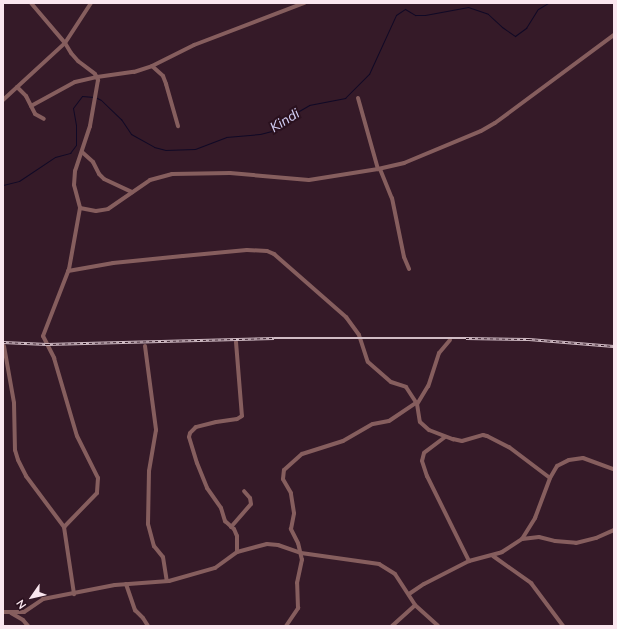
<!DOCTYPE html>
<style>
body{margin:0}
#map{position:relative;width:617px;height:629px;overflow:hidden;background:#351a28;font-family:"Nunito Sans",sans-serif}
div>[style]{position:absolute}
.stream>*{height:1px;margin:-0.5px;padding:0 0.5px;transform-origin:0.5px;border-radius:0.5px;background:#100926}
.minor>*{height:4px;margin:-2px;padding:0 2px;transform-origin:2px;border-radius:2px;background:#865e5e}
.rail>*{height:2.5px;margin-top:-1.25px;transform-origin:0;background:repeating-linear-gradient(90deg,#2a111e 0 3px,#d1bcc5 0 6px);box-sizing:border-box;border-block:1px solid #d1bcc5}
span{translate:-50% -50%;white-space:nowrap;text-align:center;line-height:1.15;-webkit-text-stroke:4px #2a111e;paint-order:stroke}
.water-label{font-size:14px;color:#d3cff5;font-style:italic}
.frame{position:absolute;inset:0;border:4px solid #fae7ef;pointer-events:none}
.north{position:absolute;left:12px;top:577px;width:40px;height:40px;-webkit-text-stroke:3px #2a111e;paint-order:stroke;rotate:236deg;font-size:11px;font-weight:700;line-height:16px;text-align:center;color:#fae7ef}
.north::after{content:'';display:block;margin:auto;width:14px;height:18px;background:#fae7ef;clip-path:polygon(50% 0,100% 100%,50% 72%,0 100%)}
</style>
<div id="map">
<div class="stream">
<i style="left:97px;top:98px;width:4px;rotate:27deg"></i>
<i style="left:101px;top:100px;width:28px;rotate:44deg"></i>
<i style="left:121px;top:119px;width:18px;rotate:56deg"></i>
<i style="left:131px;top:134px;width:26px;rotate:29deg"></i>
<i style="left:154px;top:147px;width:11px;rotate:15deg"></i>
<i style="left:165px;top:150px;width:30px;rotate:-2deg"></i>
<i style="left:195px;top:149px;width:33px;rotate:-21deg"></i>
<i style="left:226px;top:137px;width:34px;rotate:-5deg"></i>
<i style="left:260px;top:134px;width:12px;rotate:-14deg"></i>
<i style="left:272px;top:131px;width:26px;rotate:-39deg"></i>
<i style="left:292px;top:115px;width:20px;rotate:-30deg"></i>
<i style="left:309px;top:105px;width:37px;rotate:-11deg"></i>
<i style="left:345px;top:98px;width:34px;rotate:-45deg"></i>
<i style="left:369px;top:74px;width:65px;rotate:-65.4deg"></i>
<i style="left:396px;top:15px;width:11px;rotate:-34deg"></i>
<i style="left:405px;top:9px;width:12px;rotate:31deg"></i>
<i style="left:415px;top:15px;width:10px"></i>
<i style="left:425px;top:15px;width:44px;rotate:-10.5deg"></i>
<i style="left:468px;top:7px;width:21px;rotate:19deg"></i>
<i style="left:488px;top:14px;width:19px;rotate:43deg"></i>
<i style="left:502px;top:27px;width:16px;rotate:35deg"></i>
<i style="left:515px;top:36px;width:14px;rotate:-36deg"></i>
<i style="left:526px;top:28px;width:22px;rotate:-58deg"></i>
<i style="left:538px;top:9px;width:12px;rotate:-31deg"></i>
<i style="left:3px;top:185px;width:16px;rotate:-14deg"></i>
<i style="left:19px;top:181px;width:43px;rotate:-33.7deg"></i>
<i style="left:55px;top:157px;width:16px;rotate:-15deg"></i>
<i style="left:70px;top:153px;width:10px;rotate:-53deg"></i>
<i style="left:76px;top:145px;width:20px;rotate:-90deg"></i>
<i style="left:76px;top:125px;width:17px;rotate:-100deg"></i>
<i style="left:73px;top:108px;width:15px;rotate:-53deg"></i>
<i style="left:82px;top:96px;width:12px;rotate:5deg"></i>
</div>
<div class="minor">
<i style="left:31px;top:3px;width:52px;rotate:49.6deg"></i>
<i style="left:65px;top:43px;width:12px;rotate:59deg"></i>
<i style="left:71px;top:53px;width:11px;rotate:49deg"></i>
<i style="left:78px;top:61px;width:21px;rotate:37deg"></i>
<i style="left:95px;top:74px;width:7px;rotate:63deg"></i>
<i style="left:98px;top:80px;width:47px;rotate:99.9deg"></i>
<i style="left:90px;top:126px;width:47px;rotate:108.4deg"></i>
<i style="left:75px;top:171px;width:14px;rotate:94deg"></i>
<i style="left:74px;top:185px;width:24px;rotate:75deg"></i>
<i style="left:80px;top:208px;width:62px;rotate:100.2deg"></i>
<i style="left:69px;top:269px;width:72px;rotate:111.2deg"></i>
<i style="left:43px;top:336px;width:25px;rotate:63deg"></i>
<i style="left:54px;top:358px;width:81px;rotate:73.6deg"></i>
<i style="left:77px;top:436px;width:47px;rotate:63.4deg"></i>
<i style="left:98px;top:478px;width:15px;rotate:94deg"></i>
<i style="left:97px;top:493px;width:47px;rotate:134.1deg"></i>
<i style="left:64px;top:527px;width:68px;rotate:81.5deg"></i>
<i style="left:152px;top:66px;width:15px;rotate:42deg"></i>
<i style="left:163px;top:76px;width:9px;rotate:69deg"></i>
<i style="left:166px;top:84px;width:44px;rotate:74.1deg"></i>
<i style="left:17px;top:87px;width:13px;rotate:45deg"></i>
<i style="left:26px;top:96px;width:20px;rotate:63deg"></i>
<i style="left:35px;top:114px;width:10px;rotate:29deg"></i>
<i style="left:358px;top:98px;width:74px;rotate:74.3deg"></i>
<i style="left:3px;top:100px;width:84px;rotate:-42.6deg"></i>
<i style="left:65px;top:43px;width:48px;rotate:-57deg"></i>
<i style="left:31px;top:106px;width:50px;rotate:-28.6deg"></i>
<i style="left:75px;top:82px;width:23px;rotate:-13deg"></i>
<i style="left:97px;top:77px;width:37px;rotate:-8deg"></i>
<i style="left:134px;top:72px;width:19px;rotate:-18deg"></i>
<i style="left:152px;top:66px;width:47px;rotate:-26.6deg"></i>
<i style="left:194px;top:45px;width:118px;rotate:-20.9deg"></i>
<i style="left:82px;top:152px;width:15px;rotate:42deg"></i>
<i style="left:93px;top:162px;width:13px;rotate:63deg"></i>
<i style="left:99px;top:174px;width:7px;rotate:45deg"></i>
<i style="left:104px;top:179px;width:31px;rotate:25deg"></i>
<i style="left:380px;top:169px;width:31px;rotate:68deg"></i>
<i style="left:392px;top:198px;width:60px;rotate:78.5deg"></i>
<i style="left:404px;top:257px;width:13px;rotate:67deg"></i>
<i style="left:80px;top:208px;width:16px;rotate:11deg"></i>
<i style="left:96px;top:211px;width:12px;rotate:-9deg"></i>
<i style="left:108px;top:209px;width:51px;rotate:-34.6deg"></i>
<i style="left:150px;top:180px;width:23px;rotate:-15deg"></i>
<i style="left:172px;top:174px;width:58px;rotate:-1deg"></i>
<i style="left:230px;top:173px;width:79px;rotate:5.1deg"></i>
<i style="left:309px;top:180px;width:70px;rotate:-9.1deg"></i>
<i style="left:378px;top:169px;width:27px;rotate:-13deg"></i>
<i style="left:404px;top:163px;width:83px;rotate:-22.6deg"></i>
<i style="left:481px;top:131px;width:16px;rotate:-30deg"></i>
<i style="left:495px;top:123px;width:148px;rotate:-36.5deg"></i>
<i style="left:68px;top:271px;width:46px;rotate:-10.1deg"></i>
<i style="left:113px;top:263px;width:70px;rotate:-5.7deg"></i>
<i style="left:183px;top:256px;width:64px;rotate:-5.4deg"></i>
<i style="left:247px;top:250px;width:20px;rotate:3deg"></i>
<i style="left:267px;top:251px;width:8px;rotate:23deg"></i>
<i style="left:274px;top:254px;width:96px;rotate:41.2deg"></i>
<i style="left:346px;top:317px;width:22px;rotate:54deg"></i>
<i style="left:359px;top:335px;width:28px;rotate:72deg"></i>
<i style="left:368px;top:362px;width:30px;rotate:41deg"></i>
<i style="left:391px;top:382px;width:16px;rotate:18deg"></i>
<i style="left:406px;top:387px;width:20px;rotate:57deg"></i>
<i style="left:450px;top:340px;width:17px;rotate:130deg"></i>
<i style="left:439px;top:353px;width:35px;rotate:108deg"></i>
<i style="left:428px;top:386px;width:21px;rotate:121deg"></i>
<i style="left:417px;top:404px;width:18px;rotate:81deg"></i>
<i style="left:420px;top:422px;width:12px;rotate:42deg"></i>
<i style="left:429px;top:430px;width:26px;rotate:21deg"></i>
<i style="left:453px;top:439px;width:9px;rotate:13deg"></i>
<i style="left:462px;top:441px;width:22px;rotate:-16deg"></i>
<i style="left:483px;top:435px;width:4px;rotate:14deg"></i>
<i style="left:487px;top:436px;width:25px;rotate:27deg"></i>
<i style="left:509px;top:447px;width:51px;rotate:37.1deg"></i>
<i style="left:236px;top:342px;width:74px;rotate:85.4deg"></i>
<i style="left:242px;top:416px;width:6px;rotate:149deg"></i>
<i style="left:237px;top:419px;width:21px;rotate:172deg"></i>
<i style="left:216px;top:422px;width:21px;rotate:166deg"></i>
<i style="left:196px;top:427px;width:8px;rotate:135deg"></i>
<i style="left:190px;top:433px;width:4px;rotate:104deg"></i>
<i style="left:189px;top:437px;width:27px;rotate:73deg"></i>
<i style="left:197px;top:463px;width:27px;rotate:68deg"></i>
<i style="left:207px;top:488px;width:24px;rotate:55deg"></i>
<i style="left:221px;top:508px;width:14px;rotate:73deg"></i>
<i style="left:225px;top:521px;width:12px;rotate:42deg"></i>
<i style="left:234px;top:529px;width:8px;rotate:67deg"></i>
<i style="left:237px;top:536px;width:16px;rotate:90deg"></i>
<i style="left:4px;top:346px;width:58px;rotate:80deg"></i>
<i style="left:14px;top:403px;width:47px;rotate:88.8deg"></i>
<i style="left:15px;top:450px;width:10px;rotate:73deg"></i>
<i style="left:18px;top:460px;width:18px;rotate:63deg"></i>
<i style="left:26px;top:476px;width:64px;rotate:53.3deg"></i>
<i style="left:145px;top:346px;width:85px;rotate:82.5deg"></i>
<i style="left:156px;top:430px;width:42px;rotate:99.7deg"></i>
<i style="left:149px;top:471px;width:53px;rotate:91.1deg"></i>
<i style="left:148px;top:524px;width:23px;rotate:75deg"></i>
<i style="left:154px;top:546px;width:14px;rotate:51deg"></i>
<i style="left:163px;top:557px;width:24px;rotate:81deg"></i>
<i style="left:445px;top:437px;width:26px;rotate:143deg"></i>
<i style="left:424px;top:453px;width:8px;rotate:104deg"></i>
<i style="left:422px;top:461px;width:16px;rotate:72deg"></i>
<i style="left:427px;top:476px;width:95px;rotate:63.7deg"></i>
<i style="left:231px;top:527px;width:30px;rotate:-49deg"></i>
<i style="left:251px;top:504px;width:6px;rotate:-99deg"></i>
<i style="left:250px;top:498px;width:9px;rotate:-131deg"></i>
<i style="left:522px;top:539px;width:25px;rotate:-58deg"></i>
<i style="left:535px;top:518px;width:43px;rotate:-69.4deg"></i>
<i style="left:550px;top:478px;width:14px;rotate:-60deg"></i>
<i style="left:557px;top:466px;width:13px;rotate:-27deg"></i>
<i style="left:569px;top:460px;width:14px;rotate:-8deg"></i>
<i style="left:583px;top:458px;width:33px;rotate:20deg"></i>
<i style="left:493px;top:556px;width:47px;rotate:35.4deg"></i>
<i style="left:531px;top:583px;width:54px;rotate:53.3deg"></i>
<i style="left:126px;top:584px;width:28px;rotate:71deg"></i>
<i style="left:135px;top:610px;width:11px;rotate:45deg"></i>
<i style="left:143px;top:618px;width:9px;rotate:58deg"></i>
<i style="left:409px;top:594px;width:18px;rotate:-34deg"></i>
<i style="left:424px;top:584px;width:51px;rotate:-27.1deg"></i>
<i style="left:469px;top:561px;width:34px;rotate:-15deg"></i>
<i style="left:502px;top:552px;width:24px;rotate:-33deg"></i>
<i style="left:522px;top:539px;width:17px;rotate:-7deg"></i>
<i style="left:539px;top:537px;width:16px;rotate:14deg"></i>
<i style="left:555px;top:541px;width:21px;rotate:5deg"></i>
<i style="left:576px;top:543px;width:21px;rotate:-14deg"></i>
<i style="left:596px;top:538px;width:20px;rotate:-24deg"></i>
<i style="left:3px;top:612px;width:21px"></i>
<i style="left:24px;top:612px;width:23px;rotate:-34deg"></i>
<i style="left:43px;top:599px;width:73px;rotate:-11deg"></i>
<i style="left:115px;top:585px;width:54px;rotate:-4.2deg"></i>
<i style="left:169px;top:581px;width:48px;rotate:-15.8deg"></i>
<i style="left:215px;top:568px;width:27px;rotate:-36deg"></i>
<i style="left:237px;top:552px;width:31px;rotate:-15deg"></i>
<i style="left:267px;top:544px;width:11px;rotate:5deg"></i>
<i style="left:278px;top:545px;width:24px;rotate:19deg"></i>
<i style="left:301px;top:553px;width:79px;rotate:8deg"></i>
<i style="left:379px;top:564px;width:19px;rotate:32deg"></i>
<i style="left:395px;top:574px;width:37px;rotate:57deg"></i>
<i style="left:415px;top:605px;width:31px;rotate:42deg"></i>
<i style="left:11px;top:613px;width:14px;rotate:30deg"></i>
<i style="left:23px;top:620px;width:8px;rotate:50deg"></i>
<i style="left:286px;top:626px;width:22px;rotate:-56deg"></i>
<i style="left:298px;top:608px;width:25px;rotate:-92deg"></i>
<i style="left:297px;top:583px;width:24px;rotate:-78deg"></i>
<i style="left:302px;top:560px;width:17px;rotate:-103deg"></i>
<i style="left:298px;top:543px;width:16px;rotate:-117deg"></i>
<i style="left:291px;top:529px;width:16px;rotate:-79deg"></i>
<i style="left:294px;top:513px;width:20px;rotate:-99deg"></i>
<i style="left:291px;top:493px;width:16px;rotate:-120deg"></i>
<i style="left:283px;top:479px;width:9px;rotate:-84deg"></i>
<i style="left:284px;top:470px;width:24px;rotate:-42deg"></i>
<i style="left:302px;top:454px;width:43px;rotate:-17.6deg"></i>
<i style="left:343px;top:441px;width:34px;rotate:-30deg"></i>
<i style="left:373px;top:424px;width:16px;rotate:-11deg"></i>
<i style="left:389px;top:421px;width:32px;rotate:-34deg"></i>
<i style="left:392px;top:626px;width:31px;rotate:-42deg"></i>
</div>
<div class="rail">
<i style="left:3px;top:342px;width:44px;rotate:2.6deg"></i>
<i style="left:47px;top:344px;width:227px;rotate:-1.5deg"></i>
<i style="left:274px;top:338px;width:192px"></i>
<i style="left:466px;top:338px;width:63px;rotate:0.9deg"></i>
<i style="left:529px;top:339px;width:85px;rotate:4.7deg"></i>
</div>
<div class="water-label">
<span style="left:285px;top:121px;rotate:-32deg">Kindi</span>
</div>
<div class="frame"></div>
<div class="north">N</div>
</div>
